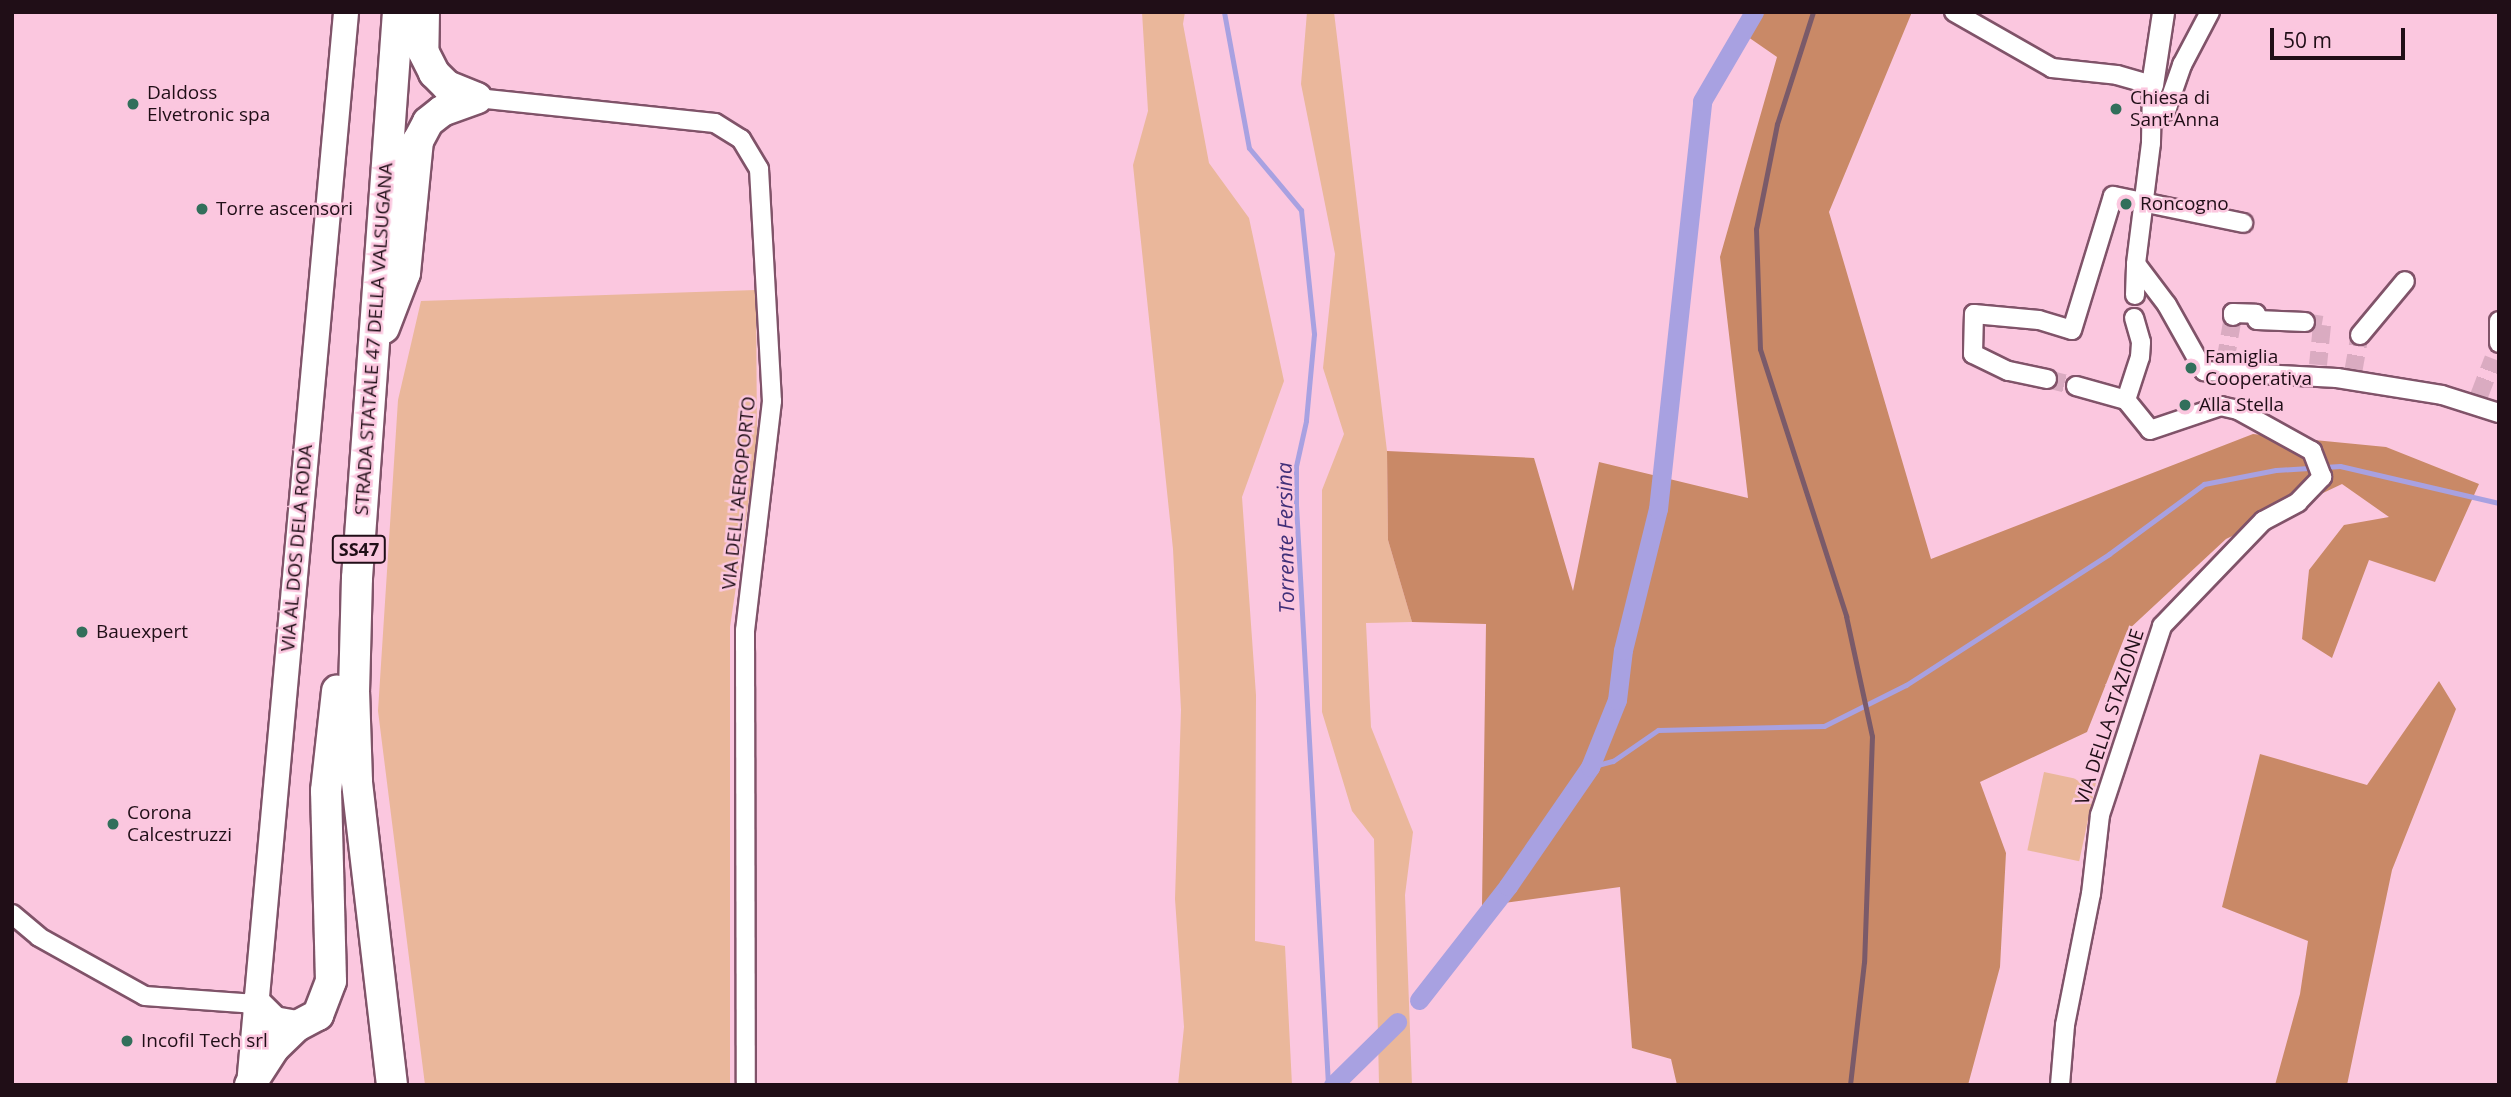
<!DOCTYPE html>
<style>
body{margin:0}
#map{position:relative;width:2511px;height:1097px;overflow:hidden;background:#fbc7df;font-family:"Open Sans",sans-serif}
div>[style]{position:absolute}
.green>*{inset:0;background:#eab79b;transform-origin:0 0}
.forest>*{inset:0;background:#c98967}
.stream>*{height:5px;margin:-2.5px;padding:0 2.5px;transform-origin:2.5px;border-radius:2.5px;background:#a8a1e1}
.canal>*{height:19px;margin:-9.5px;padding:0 9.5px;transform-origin:9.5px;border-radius:9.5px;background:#a8a1e1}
.minor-tunnel>*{height:18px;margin-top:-9px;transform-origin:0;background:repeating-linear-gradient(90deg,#daabc1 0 18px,transparent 0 27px)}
.roads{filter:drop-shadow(2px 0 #805369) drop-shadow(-2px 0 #805369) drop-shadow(0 2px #805369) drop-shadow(0 -2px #805369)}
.minor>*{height:18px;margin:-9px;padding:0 9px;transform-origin:9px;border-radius:9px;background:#fff}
.tertiary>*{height:21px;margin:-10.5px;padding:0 10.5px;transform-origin:10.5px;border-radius:10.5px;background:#fff}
.secondary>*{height:24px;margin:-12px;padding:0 12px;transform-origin:12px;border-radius:12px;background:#fff}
.trunk>*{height:30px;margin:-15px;padding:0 15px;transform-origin:15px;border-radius:15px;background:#fff}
.rail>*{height:5px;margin:-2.5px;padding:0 2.5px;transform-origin:2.5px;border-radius:2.5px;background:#7a5a69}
.dots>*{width:19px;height:19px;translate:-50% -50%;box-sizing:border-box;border:4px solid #fbc7df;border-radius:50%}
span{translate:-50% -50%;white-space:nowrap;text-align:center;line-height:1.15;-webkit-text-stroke:5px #fbc7df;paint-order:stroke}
.shield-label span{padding:2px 5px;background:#fbc7df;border:2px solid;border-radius:5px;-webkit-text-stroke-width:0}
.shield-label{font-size:18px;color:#200e17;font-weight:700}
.poi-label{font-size:19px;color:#200e17}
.left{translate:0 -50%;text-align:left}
.street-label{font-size:19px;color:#200e17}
.water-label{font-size:21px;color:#402f79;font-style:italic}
.frame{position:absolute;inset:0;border:14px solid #200e17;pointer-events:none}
.scale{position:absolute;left:2270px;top:28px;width:135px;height:32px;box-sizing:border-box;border:4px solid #200e17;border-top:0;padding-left:9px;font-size:21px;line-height:24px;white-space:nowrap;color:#200e17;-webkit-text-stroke:5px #fbc7df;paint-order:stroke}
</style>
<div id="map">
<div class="green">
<i style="clip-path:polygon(1142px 12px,1185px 12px,1183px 24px,1209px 163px,1249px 218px,1284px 381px,1242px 497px,1256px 695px,1255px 941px,1285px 946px,1292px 1085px,1178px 1085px,1184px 1027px,1175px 899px,1181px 710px,1173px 549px,1133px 165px,1148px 111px)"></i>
<i style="clip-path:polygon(1307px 12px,1334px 12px,1387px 451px,1388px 540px,1412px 622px,1366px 623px,1371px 727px,1413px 832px,1405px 895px,1412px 1085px,1379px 1085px,1374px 839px,1352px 811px,1322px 712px,1322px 490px,1344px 434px,1323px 368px,1335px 254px,1301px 84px)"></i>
<i style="clip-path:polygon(756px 290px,757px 444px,730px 627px,730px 1085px,425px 1085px,378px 711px,398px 400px,421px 301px)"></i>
<i style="left:2044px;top:772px;width:53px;height:80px;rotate:12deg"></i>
</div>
<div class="forest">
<i style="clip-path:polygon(1744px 12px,1912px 12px,1829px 212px,1931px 559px,2253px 434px,2386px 447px,2479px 484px,2435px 582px,2369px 560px,2332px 658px,2302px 639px,2309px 570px,2344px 525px,2389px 517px,2342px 484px,2226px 539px,2127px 631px,2087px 732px,1980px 782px,2006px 853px,2000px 967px,1968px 1085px,1677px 1085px,1671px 1059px,1632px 1048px,1620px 887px,1482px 906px,1486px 624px,1412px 622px,1388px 540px,1387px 451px,1534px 458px,1573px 591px,1599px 462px,1748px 498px,1720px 257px,1777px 57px,1738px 30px)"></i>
<i style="clip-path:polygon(2439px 681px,2456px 709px,2392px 870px,2347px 1085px,2275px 1085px,2300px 994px,2308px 941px,2222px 907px,2260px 754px,2367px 785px)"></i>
</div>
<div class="stream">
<i style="left:1224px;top:12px;width:138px;rotate:79.6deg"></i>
<i style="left:1249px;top:148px;width:81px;rotate:50deg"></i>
<i style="left:1301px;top:210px;width:125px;rotate:84deg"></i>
<i style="left:1314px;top:334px;width:87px;rotate:95.3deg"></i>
<i style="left:1306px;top:421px;width:46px;rotate:102.5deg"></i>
<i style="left:1296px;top:466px;width:39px;rotate:90deg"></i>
<i style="left:1296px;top:505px;width:581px;rotate:86.84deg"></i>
<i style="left:1590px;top:767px;width:24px;rotate:-15deg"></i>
<i style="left:1613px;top:761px;width:55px;rotate:-34.6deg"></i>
<i style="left:1658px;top:730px;width:166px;rotate:-1.4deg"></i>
<i style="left:1824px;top:726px;width:92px;rotate:-26.6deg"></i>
<i style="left:1906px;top:685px;width:242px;rotate:-32.8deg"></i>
<i style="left:2109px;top:554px;width:118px;rotate:-36.4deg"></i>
<i style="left:2204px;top:484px;width:73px;rotate:-11deg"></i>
<i style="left:2276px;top:470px;width:64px;rotate:-3.6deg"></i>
<i style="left:2340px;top:466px;width:163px;rotate:13.1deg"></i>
</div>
<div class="canal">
<i style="left:1419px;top:1000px;width:145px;rotate:-52deg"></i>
<i style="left:1508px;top:886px;width:145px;rotate:-55.4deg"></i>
<i style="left:1590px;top:767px;width:72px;rotate:-68.1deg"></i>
<i style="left:1617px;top:700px;width:50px;rotate:-83.2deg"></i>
<i style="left:1623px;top:650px;width:145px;rotate:-76.1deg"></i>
<i style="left:1658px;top:509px;width:410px;rotate:-83.8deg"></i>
<i style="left:1702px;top:101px;width:103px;rotate:-59.7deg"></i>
<i style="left:1333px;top:1085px;width:90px;rotate:-44.5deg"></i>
</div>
<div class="minor-tunnel">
<i style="left:2305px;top:322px;width:17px;rotate:10deg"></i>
<i style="left:2322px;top:325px;width:40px;rotate:95.7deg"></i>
<i style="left:2225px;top:363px;width:48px;rotate:-80.3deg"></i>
<i style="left:2353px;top:373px;width:39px;rotate:-80deg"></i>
<i style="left:2047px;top:379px;width:30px;rotate:14deg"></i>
<i style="left:2479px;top:396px;width:40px;rotate:-69deg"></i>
</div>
<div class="roads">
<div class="minor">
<i style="left:1954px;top:12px;width:113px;rotate:29.7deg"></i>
<i style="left:2052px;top:68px;width:65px;rotate:6.1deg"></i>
<i style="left:2117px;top:75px;width:36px;rotate:16deg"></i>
<i style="left:2152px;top:85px;width:58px;rotate:91deg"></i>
<i style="left:2151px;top:143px;width:122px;rotate:97.1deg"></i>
<i style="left:2136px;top:264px;width:51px;rotate:52.9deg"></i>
<i style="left:2167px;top:305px;width:76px;rotate:60.7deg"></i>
<i style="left:2204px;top:371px;width:133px;rotate:3deg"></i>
<i style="left:2337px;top:378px;width:106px;rotate:9.2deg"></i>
<i style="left:2442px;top:395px;width:60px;rotate:17.5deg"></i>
<i style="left:477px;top:98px;width:239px;rotate:6deg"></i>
<i style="left:715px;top:123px;width:31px;rotate:32deg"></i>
<i style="left:741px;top:139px;width:35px;rotate:59deg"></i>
<i style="left:759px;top:169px;width:232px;rotate:86.8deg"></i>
<i style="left:772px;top:401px;width:231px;rotate:96.7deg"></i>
<i style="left:745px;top:630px;width:455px;rotate:89.9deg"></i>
<i style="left:2151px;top:123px;width:19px;rotate:-39deg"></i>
<i style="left:2166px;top:111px;width:49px;rotate:-70.8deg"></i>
<i style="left:2182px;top:65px;width:60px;rotate:-62.2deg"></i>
<i style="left:2135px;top:295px;width:31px;rotate:-88deg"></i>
<i style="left:2233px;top:316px;width:3px;rotate:-90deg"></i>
<i style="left:2233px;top:313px;width:23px;rotate:2deg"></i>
<i style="left:2256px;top:314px;width:6px;rotate:81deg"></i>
<i style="left:2257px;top:320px;width:48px;rotate:2.4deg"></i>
<i style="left:2499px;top:321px;width:22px;rotate:90deg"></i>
<i style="left:2360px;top:335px;width:70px;rotate:-50.2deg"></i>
<i style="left:2047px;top:379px;width:40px;rotate:-168deg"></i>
<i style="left:2008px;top:371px;width:39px;rotate:-154deg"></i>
<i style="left:1973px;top:354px;width:40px;rotate:-88.6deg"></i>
<i style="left:1974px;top:314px;width:65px;rotate:5.3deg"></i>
<i style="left:2039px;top:320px;width:34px;rotate:17deg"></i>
<i style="left:2072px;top:330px;width:140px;rotate:-73deg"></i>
<i style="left:2113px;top:196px;width:133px;rotate:11.7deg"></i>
<i style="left:2076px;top:386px;width:52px;rotate:15.6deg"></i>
<i style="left:2126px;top:400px;width:38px;rotate:51deg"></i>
<i style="left:2150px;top:430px;width:75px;rotate:-18.7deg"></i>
<i style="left:2126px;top:400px;width:45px;rotate:-72deg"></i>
<i style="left:2140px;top:357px;width:15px;rotate:-86deg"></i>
<i style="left:2141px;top:342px;width:25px;rotate:-106deg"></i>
<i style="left:12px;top:914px;width:35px;rotate:40deg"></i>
<i style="left:39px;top:937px;width:121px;rotate:29.1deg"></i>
<i style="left:145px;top:996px;width:111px;rotate:4.1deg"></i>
<i style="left:2060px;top:1085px;width:60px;rotate:-85.2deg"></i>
<i style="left:2065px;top:1025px;width:134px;rotate:-78.8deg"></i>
<i style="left:2091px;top:894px;width:80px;rotate:-83.5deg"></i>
<i style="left:2100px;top:815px;width:199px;rotate:-71.8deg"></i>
<i style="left:2162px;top:626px;width:146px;rotate:-46.1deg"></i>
<i style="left:2263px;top:521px;width:40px;rotate:-28deg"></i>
<i style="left:2298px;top:502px;width:35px;rotate:-46deg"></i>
<i style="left:2322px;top:477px;width:28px;rotate:-111deg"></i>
<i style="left:2312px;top:451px;width:85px;rotate:-151deg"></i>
<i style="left:2238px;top:410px;width:17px;rotate:-167deg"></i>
</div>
<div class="tertiary">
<i style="left:2152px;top:85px;width:74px;rotate:-81.4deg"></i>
</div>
<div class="secondary">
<i style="left:249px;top:1085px;width:1077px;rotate:-84.83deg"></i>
</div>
<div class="trunk">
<i style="left:424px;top:12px;width:39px;rotate:91deg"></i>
<i style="left:423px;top:51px;width:25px;rotate:63deg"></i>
<i style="left:434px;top:73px;width:18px;rotate:45deg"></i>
<i style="left:447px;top:86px;width:32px;rotate:22deg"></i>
<i style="left:384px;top:328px;width:59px;rotate:-69.1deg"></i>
<i style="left:405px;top:273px;width:133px;rotate:-84.4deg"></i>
<i style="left:418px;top:141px;width:21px;rotate:-62deg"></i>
<i style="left:428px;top:122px;width:18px;rotate:-38deg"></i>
<i style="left:442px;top:111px;width:37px;rotate:-20deg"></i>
<i style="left:256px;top:1004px;width:25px;rotate:45deg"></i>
<i style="left:274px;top:1022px;width:23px;rotate:10deg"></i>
<i style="left:250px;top:1085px;width:44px;rotate:-57deg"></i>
<i style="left:274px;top:1048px;width:32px;rotate:-44deg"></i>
<i style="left:297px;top:1026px;width:24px;rotate:-28deg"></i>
<i style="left:318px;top:1015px;width:36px;rotate:-69deg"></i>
<i style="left:331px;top:981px;width:190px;rotate:-91.5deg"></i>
<i style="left:326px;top:791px;width:101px;rotate:-83.7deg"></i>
<i style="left:392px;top:1085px;width:306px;rotate:-96.6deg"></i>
<i style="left:357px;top:781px;width:89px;rotate:-91.9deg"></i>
<i style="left:354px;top:692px;width:114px;rotate:-88.5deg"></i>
<i style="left:357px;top:578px;width:567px;rotate:-85.86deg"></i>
</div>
</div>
<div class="rail">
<i style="left:1813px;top:12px;width:118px;rotate:107.8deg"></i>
<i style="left:1777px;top:124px;width:107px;rotate:101.3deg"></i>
<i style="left:1756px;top:229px;width:120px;rotate:88.1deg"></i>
<i style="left:1760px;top:349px;width:281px;rotate:72.1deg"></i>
<i style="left:1846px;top:616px;width:123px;rotate:77.8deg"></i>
<i style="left:1872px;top:736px;width:226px;rotate:92deg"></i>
<i style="left:1864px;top:962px;width:124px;rotate:96.5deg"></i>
</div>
<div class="dots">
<i style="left:133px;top:104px;background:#326f5b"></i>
<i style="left:2116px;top:109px;background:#326f5b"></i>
<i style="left:2126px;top:204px;background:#326f5b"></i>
<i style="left:202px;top:209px;background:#326f5b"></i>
<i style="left:2191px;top:368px;background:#326f5b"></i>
<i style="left:2185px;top:405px;background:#326f5b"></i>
<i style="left:82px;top:632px;background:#326f5b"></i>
<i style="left:113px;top:824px;background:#326f5b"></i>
<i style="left:127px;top:1041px;background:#326f5b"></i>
</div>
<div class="shield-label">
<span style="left:359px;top:549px">SS47</span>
</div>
<div class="poi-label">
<span class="left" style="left:147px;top:104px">Daldoss<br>Elvetronic spa</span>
<span class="left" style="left:2130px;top:109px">Chiesa di<br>Sant'Anna</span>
<span class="left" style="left:2140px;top:204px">Roncogno</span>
<span class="left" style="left:216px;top:209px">Torre ascensori</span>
<span class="left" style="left:2205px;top:368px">Famiglia<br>Cooperativa</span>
<span class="left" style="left:2199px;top:405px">Alla Stella</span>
<span class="left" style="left:96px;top:632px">Bauexpert</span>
<span class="left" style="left:127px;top:824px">Corona<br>Calcestruzzi</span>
<span class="left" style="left:141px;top:1041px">Incofil Tech srl</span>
</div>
<div class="street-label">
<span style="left:374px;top:339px;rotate:-86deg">STRADA STATALE 47 DELLA VALSUGANA</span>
<span style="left:739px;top:493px;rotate:-84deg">VIA DELL'AEROPORTO</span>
<span style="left:297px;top:548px;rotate:-85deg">VIA AL DOS DELA RODA</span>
<span style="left:2110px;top:717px;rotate:-72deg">VIA DELLA STAZIONE</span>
</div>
<div class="water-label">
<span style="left:1285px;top:538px;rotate:-91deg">Torrente Fersina</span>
</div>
<div class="frame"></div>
<div class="scale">50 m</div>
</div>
